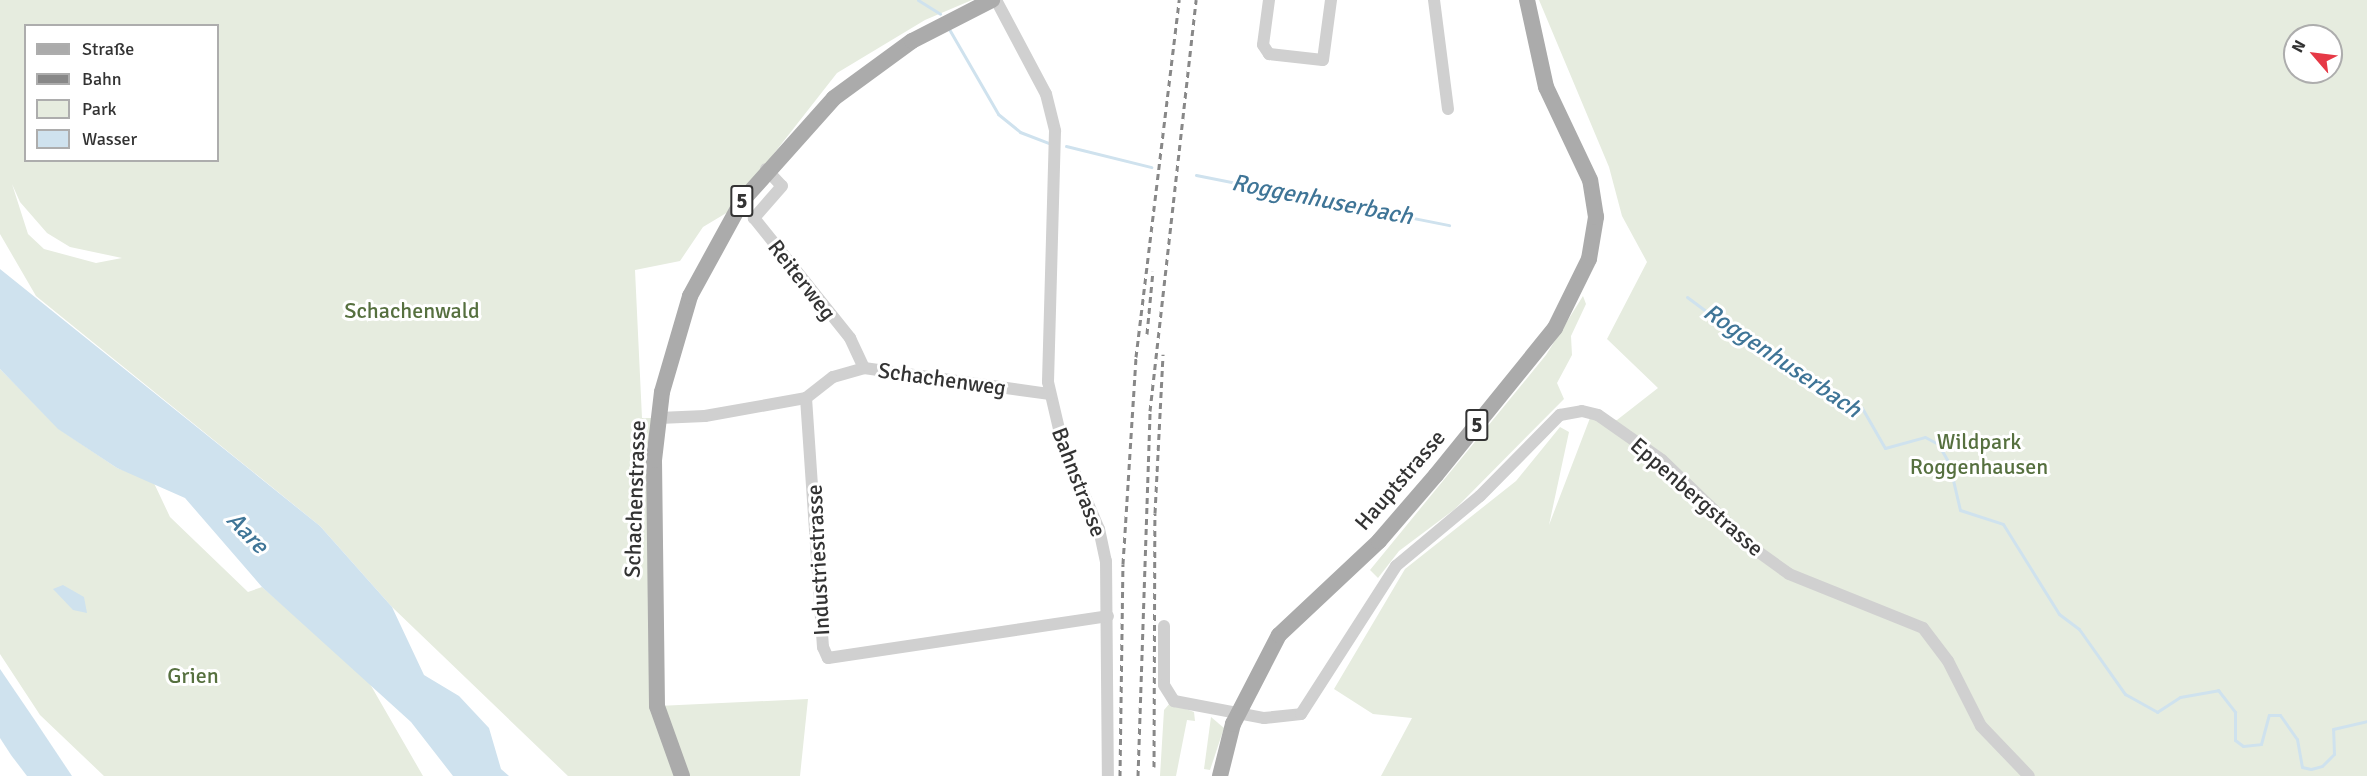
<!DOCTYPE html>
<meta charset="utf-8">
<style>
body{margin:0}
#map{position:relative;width:2367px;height:776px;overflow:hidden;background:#fff;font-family:Signika,sans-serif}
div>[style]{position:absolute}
.green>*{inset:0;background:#e6ecdf}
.water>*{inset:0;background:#cfe2ee}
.stream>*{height:3px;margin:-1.5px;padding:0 1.5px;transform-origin:1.5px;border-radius:1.5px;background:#cfe2ee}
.minor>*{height:12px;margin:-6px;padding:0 6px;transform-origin:6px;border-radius:6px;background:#d0d0d0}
.major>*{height:16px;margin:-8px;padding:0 8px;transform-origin:8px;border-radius:8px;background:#ababab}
.rail>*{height:3px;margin-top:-1.5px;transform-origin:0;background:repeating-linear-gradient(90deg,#888 0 6px,transparent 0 10.5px)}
span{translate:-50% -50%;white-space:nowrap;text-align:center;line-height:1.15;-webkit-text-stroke:6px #fff;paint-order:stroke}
.shield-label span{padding:2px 4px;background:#fff;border:2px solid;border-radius:4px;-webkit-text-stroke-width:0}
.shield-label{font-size:21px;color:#333;font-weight:700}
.street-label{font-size:22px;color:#333}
.park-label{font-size:22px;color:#56703f}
.water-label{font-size:24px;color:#3f7597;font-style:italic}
.legend{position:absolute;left:24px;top:24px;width:195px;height:138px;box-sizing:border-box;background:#fff;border:2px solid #adadad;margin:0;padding:8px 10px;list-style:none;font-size:18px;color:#333}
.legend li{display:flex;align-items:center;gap:12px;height:30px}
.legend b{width:30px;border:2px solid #adadad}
.north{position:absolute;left:2283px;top:24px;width:60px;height:60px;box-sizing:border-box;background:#fff;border:2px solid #adadad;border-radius:50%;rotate:298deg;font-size:16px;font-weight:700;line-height:24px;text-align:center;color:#333}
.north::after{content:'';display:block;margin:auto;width:21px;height:27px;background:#e63946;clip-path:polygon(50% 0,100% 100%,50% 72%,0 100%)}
</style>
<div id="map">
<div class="green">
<i style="clip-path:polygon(evenodd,0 0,972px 0,925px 20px,837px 73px,728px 212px,703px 227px,680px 261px,635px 270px,642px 418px,659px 418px,658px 706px,808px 699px,800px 776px,568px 776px,392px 607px,320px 526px,36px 296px,0 234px,0 0,26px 26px,218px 26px,218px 160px,26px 160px,26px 26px,0 0,12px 184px,20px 202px,47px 233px,70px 247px,122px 258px,96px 263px,44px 249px,28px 234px,12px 184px)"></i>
<i style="clip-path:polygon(evenodd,1539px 0,2367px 0,2367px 776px,1381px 776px,1412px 718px,1373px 714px,1334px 689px,1405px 569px,1516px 481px,1560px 427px,1569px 432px,1549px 525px,1590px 418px,1617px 420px,1658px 388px,1607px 339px,1647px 262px,1622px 216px,1609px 167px,1539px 0,2295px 36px,2331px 36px,2331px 72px,2295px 72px,2295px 36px)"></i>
<i style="clip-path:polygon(1583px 296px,1586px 304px,1571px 336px,1572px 355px,1557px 383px,1564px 399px,1455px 509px,1399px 551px,1378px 578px,1370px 570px,1546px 355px)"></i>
<i style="clip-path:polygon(0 369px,59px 429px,117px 468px,153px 481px,170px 517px,248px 592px,262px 587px,366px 677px,423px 776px,104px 776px,40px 715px,0 654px)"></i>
<i style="clip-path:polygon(1170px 703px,1194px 712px,1195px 721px,1187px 720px,1176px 776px,1160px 776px,1164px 710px)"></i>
<i style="clip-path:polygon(1211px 717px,1224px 728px,1210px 770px,1204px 769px)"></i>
</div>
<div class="water">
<i style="clip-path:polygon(0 269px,320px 526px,392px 607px,424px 675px,459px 696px,489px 728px,501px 769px,509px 776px,453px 776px,411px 722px,262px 587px,185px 498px,117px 468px,58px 429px,0 369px)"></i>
<i style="clip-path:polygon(63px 585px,84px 597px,87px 613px,73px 610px,53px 589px)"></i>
<i style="clip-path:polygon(0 669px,34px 719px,72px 776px,27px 776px,11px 755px,0 738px)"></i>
</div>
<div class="stream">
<i style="left:918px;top:0;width:26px;rotate:32deg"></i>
<i style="left:949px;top:29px;width:98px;rotate:60deg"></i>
<i style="left:998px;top:114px;width:28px;rotate:39deg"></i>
<i style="left:1020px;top:132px;width:31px;rotate:21deg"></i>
<i style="left:1066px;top:146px;width:88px;rotate:13.9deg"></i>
<i style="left:1196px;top:175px;width:258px;rotate:11.2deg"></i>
<i style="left:1687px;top:297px;width:72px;rotate:36.6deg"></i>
<i style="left:1745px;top:340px;width:135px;rotate:30.2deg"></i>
<i style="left:1862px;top:408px;width:46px;rotate:60.1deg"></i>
<i style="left:1885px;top:448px;width:41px;rotate:-15.4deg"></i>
<i style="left:1925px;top:437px;width:15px;rotate:28deg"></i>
<i style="left:1938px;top:444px;width:22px;rotate:60deg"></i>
<i style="left:1949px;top:463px;width:48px;rotate:76.8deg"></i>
<i style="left:1960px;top:510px;width:45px;rotate:18deg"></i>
<i style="left:2003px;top:524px;width:106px;rotate:58.1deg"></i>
<i style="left:2059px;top:614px;width:25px;rotate:37deg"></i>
<i style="left:2079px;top:629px;width:80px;rotate:54.7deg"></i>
<i style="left:2125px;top:694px;width:37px;rotate:29deg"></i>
<i style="left:2157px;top:712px;width:27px;rotate:-33deg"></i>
<i style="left:2180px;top:697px;width:39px;rotate:-10deg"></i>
<i style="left:2218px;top:690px;width:28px;rotate:52deg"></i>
<i style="left:2235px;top:712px;width:28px;rotate:90deg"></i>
<i style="left:2235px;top:740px;width:10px;rotate:37deg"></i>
<i style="left:2243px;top:746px;width:18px;rotate:-6deg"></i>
<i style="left:2261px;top:744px;width:30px;rotate:-75deg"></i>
<i style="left:2269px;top:715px;width:11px"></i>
<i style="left:2280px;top:715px;width:29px;rotate:55deg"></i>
<i style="left:2297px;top:739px;width:28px;rotate:80deg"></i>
<i style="left:2302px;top:767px;width:9px;rotate:13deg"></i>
<i style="left:2311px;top:769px;width:11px;rotate:-15deg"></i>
<i style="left:2322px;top:766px;width:17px;rotate:-45deg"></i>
<i style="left:2334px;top:754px;width:25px;rotate:-92deg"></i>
<i style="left:2333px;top:729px;width:35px;rotate:-13deg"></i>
</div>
<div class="minor">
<i style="left:996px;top:0;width:106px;rotate:62deg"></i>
<i style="left:1046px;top:94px;width:38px;rotate:76deg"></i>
<i style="left:1055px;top:131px;width:251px;rotate:91.6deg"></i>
<i style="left:1048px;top:382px;width:66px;rotate:76.8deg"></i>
<i style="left:1063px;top:446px;width:90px;rotate:66.6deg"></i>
<i style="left:1099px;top:529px;width:33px;rotate:78deg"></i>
<i style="left:1106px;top:561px;width:215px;rotate:89.5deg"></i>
<i style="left:1269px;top:0;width:45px;rotate:97.6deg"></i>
<i style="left:1263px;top:45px;width:11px;rotate:56deg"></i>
<i style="left:1269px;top:54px;width:54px;rotate:6.3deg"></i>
<i style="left:1323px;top:60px;width:61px;rotate:-82.4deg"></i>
<i style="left:1434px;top:0;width:110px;rotate:82.7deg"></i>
<i style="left:766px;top:169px;width:23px;rotate:47deg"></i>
<i style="left:782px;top:186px;width:43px;rotate:131.2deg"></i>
<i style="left:754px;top:218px;width:154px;rotate:51.3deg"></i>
<i style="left:850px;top:338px;width:33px;rotate:65deg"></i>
<i style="left:806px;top:398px;width:34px;rotate:-38deg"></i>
<i style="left:833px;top:377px;width:32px;rotate:-16deg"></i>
<i style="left:864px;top:368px;width:188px;rotate:8deg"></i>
<i style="left:659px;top:418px;width:46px;rotate:-2.5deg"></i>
<i style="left:705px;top:416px;width:103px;rotate:-10.1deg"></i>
<i style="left:806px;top:398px;width:250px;rotate:86.1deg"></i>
<i style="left:823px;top:647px;width:12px;rotate:66deg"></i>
<i style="left:828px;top:658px;width:283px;rotate:-8.5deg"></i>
<i style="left:1164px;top:626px;width:59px;rotate:90deg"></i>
<i style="left:1164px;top:685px;width:19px;rotate:58deg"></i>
<i style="left:1174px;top:701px;width:92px;rotate:10.7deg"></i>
<i style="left:1264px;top:718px;width:37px;rotate:-6deg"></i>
<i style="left:1301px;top:714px;width:176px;rotate:-57.3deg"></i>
<i style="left:1396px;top:566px;width:109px;rotate:-39.8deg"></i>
<i style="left:1480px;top:496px;width:114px;rotate:-45.4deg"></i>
<i style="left:1560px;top:415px;width:22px;rotate:-10deg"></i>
<i style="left:1582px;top:411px;width:16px;rotate:14deg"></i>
<i style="left:1598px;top:415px;width:78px;rotate:35.1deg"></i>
<i style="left:1662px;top:460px;width:127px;rotate:44deg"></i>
<i style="left:1753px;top:548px;width:44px;rotate:35.8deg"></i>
<i style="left:1789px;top:574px;width:144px;rotate:21.9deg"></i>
<i style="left:1923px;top:628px;width:41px;rotate:52.9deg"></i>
<i style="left:1948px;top:661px;width:73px;rotate:63.1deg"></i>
<i style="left:1981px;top:726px;width:69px;rotate:46.2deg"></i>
</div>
<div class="major">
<i style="left:682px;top:776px;width:74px;rotate:-109.7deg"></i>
<i style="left:657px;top:706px;width:246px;rotate:-90.7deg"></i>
<i style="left:654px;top:460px;width:68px;rotate:-83.3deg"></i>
<i style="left:662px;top:392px;width:100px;rotate:-73.7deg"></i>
<i style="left:690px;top:296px;width:108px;rotate:-61.3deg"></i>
<i style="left:742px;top:201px;width:138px;rotate:-48.2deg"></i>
<i style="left:834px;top:98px;width:97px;rotate:-36.2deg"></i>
<i style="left:912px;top:41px;width:90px;rotate:-27.1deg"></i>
<i style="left:1220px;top:776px;width:54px;rotate:-76deg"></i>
<i style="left:1233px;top:724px;width:100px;rotate:-62.7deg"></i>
<i style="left:1279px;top:635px;width:137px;rotate:-43.2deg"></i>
<i style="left:1379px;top:541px;width:87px;rotate:-49.2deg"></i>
<i style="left:1436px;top:475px;width:189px;rotate:-51deg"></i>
<i style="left:1555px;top:328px;width:77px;rotate:-63.8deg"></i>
<i style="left:1589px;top:259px;width:43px;rotate:-80.5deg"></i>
<i style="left:1596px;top:217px;width:37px;rotate:-99deg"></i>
<i style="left:1590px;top:180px;width:103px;rotate:-115.3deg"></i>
<i style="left:1546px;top:87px;width:89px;rotate:-102.3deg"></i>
</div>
<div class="rail">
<i style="left:1147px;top:334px;width:63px;rotate:-84.6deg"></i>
<i style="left:1154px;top:767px;width:254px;rotate:-89.8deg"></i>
<i style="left:1155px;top:513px;width:159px;rotate:-87.1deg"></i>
<i style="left:1120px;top:776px;width:212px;rotate:-89.2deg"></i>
<i style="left:1123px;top:564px;width:207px;rotate:-86.4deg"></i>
<i style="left:1136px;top:357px;width:360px;rotate:-83.1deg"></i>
<i style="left:1138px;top:776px;width:365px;rotate:-88.1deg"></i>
<i style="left:1150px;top:411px;width:414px;rotate:-83.6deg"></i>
</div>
<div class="shield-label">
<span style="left:742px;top:201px">5</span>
<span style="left:1477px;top:425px">5</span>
</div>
<div class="street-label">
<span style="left:802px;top:280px;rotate:52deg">Reiterweg</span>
<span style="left:942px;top:379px;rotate:8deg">Schachenweg</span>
<span style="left:1400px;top:480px;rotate:-49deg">Hauptstrasse</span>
<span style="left:1079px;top:482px;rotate:69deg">Bahnstrasse</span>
<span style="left:1697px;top:497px;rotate:41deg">Eppenbergstrasse</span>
<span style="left:635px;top:499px;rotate:-88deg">Schachenstrasse</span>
<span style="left:818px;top:560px;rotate:-93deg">Industriestrasse</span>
</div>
<div class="park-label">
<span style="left:412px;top:311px">Schachenwald</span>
<span style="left:1979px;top:454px">Wildpark<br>Roggenhausen</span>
<span style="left:193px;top:676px">Grien</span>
</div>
<div class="water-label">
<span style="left:1322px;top:200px;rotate:11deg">Roggenhuserbach</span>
<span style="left:1782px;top:361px;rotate:34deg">Roggenhuserbach</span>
<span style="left:247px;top:533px;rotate:46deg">Aare</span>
</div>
<ul class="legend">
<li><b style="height:8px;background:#ababab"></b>Straße</li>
<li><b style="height:8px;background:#888"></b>Bahn</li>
<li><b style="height:16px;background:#e6ecdf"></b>Park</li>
<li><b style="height:16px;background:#cfe2ee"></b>Wasser</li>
</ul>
<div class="north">N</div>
</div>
